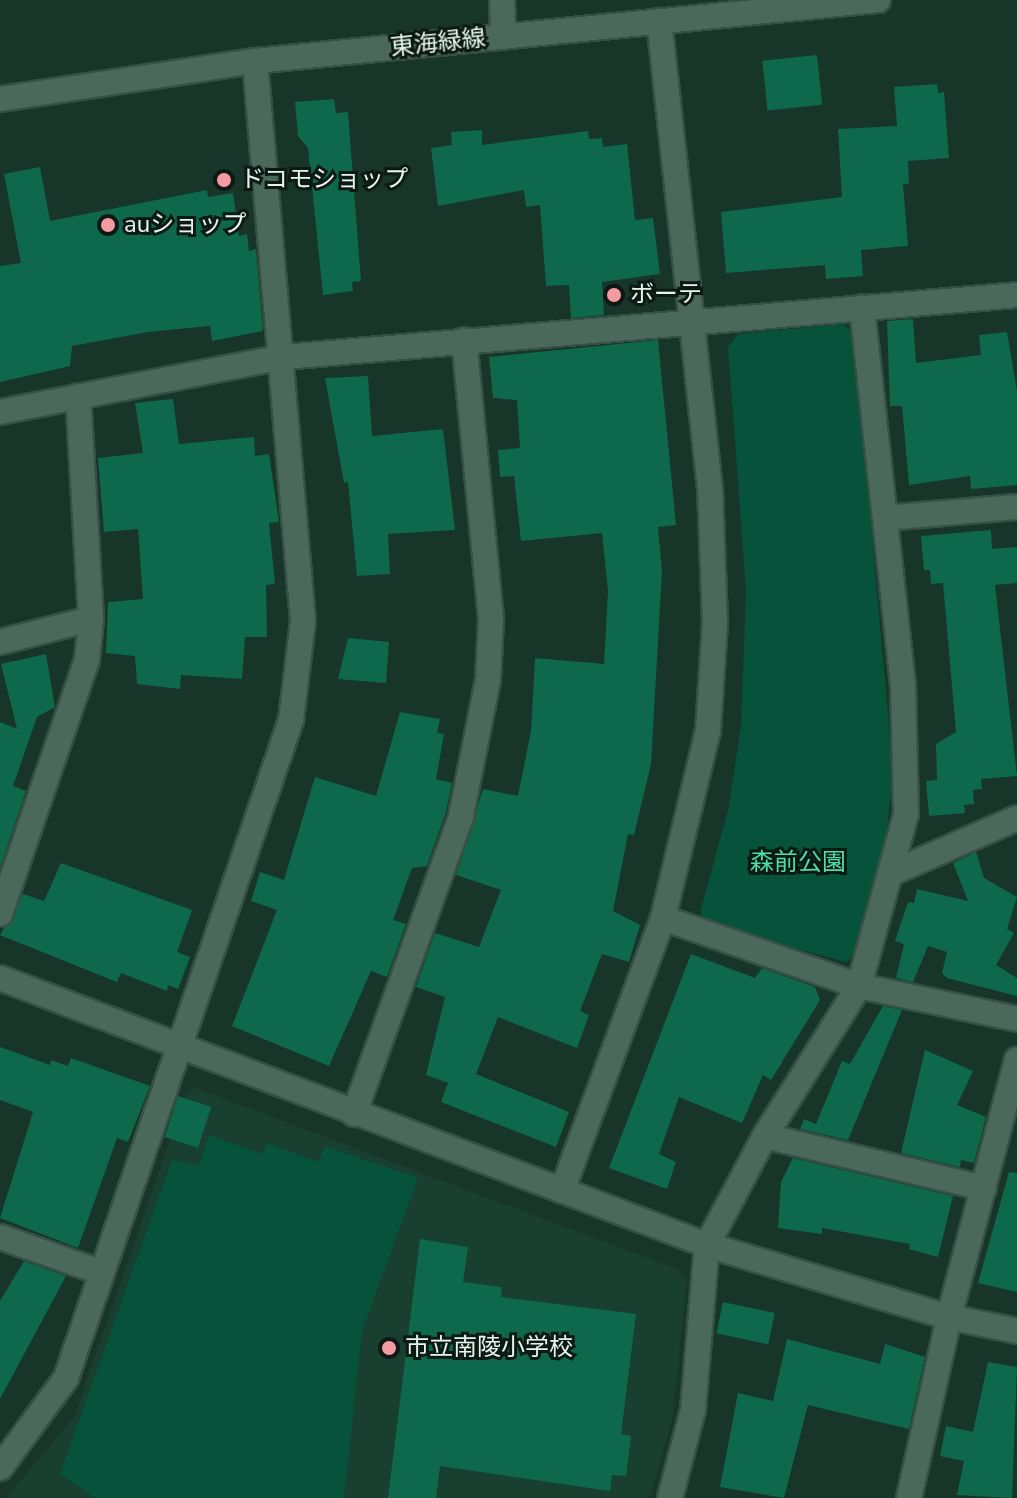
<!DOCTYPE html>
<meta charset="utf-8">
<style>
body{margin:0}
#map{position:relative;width:1017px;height:1498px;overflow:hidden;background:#173528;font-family:"Nunito Sans","Noto Sans JP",sans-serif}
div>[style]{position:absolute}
.built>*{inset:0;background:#183f30}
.green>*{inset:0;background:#06523a}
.building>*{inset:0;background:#0e694c;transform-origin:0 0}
.roads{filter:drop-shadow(2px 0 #375046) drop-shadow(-2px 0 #375046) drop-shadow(0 2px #375046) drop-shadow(0 -2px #375046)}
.street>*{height:24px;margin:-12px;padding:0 12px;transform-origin:12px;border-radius:12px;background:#4a695b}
.secondary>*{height:24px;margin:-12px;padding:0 12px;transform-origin:12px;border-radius:12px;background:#4a695b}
.dots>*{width:22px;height:22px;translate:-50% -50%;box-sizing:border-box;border:4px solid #0d1914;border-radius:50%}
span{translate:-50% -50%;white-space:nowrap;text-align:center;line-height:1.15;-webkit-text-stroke:6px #0d1914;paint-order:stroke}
.street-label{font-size:24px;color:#e4f5ec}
.poi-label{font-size:24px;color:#e4f5ec}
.left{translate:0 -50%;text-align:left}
.park-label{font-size:24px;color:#4ddfaa}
</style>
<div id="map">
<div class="built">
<i style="clip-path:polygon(193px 1087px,677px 1269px,687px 1280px,673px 1415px,650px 1498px,6px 1498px,74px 1417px,186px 1093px)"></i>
</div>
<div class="green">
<i style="clip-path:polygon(843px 324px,854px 333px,893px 771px,885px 849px,859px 951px,846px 962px,708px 925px,700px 912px,728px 810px,741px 727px,746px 591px,728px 347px,738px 334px)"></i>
<i style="clip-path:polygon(209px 1135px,262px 1154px,267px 1143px,318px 1162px,325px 1146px,418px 1178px,362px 1331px,344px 1498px,95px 1498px,60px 1474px,172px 1160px,199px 1165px)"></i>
</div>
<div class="building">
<i style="left:817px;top:55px;width:50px;height:55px;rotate:84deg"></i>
<i style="clip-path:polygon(937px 84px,938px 93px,944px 92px,949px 158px,908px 161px,909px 184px,903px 184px,908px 246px,861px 250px,863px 276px,826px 279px,825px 265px,726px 273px,721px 212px,842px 197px,838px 129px,897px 126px,894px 87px)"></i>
<i style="clip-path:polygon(334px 99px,336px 113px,348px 112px,361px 281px,352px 282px,353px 291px,323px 295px,308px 148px,298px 136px,295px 102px)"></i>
<i style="clip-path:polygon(482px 130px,482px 145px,588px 131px,589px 139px,602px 138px,603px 147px,627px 144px,635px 220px,653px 218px,660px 274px,602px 282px,604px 315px,571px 318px,569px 285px,546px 286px,540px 205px,526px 207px,524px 190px,438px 206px,431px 148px,452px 145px,451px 132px)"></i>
<i style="clip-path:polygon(40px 167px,50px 221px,207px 190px,208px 197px,233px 193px,239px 236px,247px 234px,249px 251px,256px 249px,263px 331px,212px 341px,210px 326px,148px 332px,72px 346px,70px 366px,0 382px,0 266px,21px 263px,4px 174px)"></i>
<i style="clip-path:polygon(913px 319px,916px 363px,981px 355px,979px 335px,1007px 332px,1017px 391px,1017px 485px,971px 489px,970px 476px,909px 485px,902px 406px,890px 406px,887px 321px)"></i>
<i style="clip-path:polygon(658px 340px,676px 525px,658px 527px,662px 571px,651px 764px,634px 835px,628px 834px,613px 911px,640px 925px,629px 962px,602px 954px,580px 1011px,589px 1015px,577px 1048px,498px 1017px,476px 1074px,569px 1112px,556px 1147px,441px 1102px,448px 1083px,426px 1075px,445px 997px,416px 987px,435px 933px,479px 947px,501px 890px,456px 875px,483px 789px,518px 796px,531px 731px,535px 658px,604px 664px,608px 591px,602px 533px,521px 541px,514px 476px,500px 477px,498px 450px,520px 448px,517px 400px,493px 398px,489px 357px)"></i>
<i style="clip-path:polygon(368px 376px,372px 436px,443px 429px,455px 530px,388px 534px,390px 574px,357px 576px,348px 482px,344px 483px,325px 378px)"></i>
<i style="clip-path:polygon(173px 399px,179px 444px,254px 437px,255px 456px,269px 454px,279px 522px,269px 523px,275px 584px,266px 585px,267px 637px,245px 637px,242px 679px,181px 675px,180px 689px,137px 684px,135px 656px,106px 653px,108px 602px,143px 599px,138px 529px,104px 532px,98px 458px,143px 453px,135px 403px)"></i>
<i style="clip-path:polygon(991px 530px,992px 549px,1017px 547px,1017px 583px,995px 585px,1017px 776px,981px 779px,982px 789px,973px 790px,974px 804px,964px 805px,965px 813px,929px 816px,926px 781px,937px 780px,936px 744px,956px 732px,943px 583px,931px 584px,930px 570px,924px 570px,921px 536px)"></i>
<i style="clip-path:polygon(348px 638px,389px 642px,386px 683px,338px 679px)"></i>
<i style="clip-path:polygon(46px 654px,55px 707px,37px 717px,13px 786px,26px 791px,0 868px,0 722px,17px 729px,1px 664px)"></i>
<i style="clip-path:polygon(400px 712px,440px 719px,437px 733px,444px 734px,436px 779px,452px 783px,446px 812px,427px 866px,412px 868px,393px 920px,406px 924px,387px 977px,371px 971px,329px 1066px,232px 1026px,277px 910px,251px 901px,260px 872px,284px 880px,315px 777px,376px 796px)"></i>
<i style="clip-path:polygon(976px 852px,984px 878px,1017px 897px,1007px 929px,1014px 933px,996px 965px,1017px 978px,1017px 996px,947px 978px,942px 973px,947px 952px,928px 946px,913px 982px,896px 978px,904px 944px,895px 941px,908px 902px,914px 903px,917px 889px,968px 901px,953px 863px)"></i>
<i style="clip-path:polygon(61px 863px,192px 910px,177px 952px,190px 957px,178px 989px,168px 985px,167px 991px,121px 973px,117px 982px,0 935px,23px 894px,44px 901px)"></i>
<i style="clip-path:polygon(691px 954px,755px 978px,762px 968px,815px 987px,820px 1000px,771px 1080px,763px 1075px,742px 1123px,679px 1097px,659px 1154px,676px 1162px,667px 1189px,609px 1168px)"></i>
<i style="clip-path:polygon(883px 1006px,902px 1010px,848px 1140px,800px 1129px,804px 1119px,816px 1124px,842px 1061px,850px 1064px)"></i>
<i style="clip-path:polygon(0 1047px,50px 1065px,51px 1060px,68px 1066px,71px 1058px,150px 1086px,128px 1142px,117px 1138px,78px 1248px,0 1218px,33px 1112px,0 1100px)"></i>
<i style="clip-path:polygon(925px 1050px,973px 1071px,957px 1105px,986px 1117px,974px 1163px,961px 1160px,960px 1167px,901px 1153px)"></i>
<i style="left:178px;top:1096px;width:35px;height:43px;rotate:18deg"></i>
<i style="clip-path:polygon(793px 1158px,953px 1196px,938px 1257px,909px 1249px,910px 1244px,822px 1228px,822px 1234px,778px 1228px,781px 1182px)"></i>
<i style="clip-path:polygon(1009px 1172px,1017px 1173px,1017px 1292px,978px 1283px)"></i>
<i style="clip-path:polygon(420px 1239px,468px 1247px,463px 1282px,502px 1287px,501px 1297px,636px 1314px,621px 1434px,631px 1436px,626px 1476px,612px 1475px,610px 1491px,440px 1466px,436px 1498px,388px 1498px)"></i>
<i style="clip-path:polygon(24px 1261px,66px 1276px,0 1399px,0 1301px)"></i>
<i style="left:723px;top:1302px;width:53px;height:32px;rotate:12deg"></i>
<i style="clip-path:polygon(787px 1339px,880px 1364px,885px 1344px,925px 1357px,909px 1429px,808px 1405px,784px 1498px,720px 1487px,738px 1393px,773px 1401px)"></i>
<i style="clip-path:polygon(988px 1362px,1017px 1367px,1012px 1498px,957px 1495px,964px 1461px,940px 1456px,946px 1426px,973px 1432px)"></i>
</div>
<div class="roads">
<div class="street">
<i style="left:502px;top:0;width:37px;rotate:88deg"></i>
<i style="left:0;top:412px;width:289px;rotate:-11deg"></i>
<i style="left:284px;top:357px;width:736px;rotate:-4.83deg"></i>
<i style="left:885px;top:518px;width:132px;rotate:-4.8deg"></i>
<i style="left:0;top:642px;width:94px;rotate:-14.2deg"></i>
<i style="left:894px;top:872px;width:134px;rotate:-23.7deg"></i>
<i style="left:0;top:914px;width:268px;rotate:-71.1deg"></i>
<i style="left:87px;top:660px;width:41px;rotate:-84.4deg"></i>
<i style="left:91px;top:619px;width:223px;rotate:-93.3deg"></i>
<i style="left:663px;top:918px;width:207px;rotate:19.1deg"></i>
<i style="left:859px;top:986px;width:161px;rotate:11.8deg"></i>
<i style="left:354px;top:1114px;width:317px;rotate:-70.2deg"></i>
<i style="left:461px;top:816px;width:139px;rotate:-78.8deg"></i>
<i style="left:488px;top:680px;width:61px;rotate:-87.2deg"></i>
<i style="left:491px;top:619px;width:280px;rotate:-95.5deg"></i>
<i style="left:765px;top:1136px;width:225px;rotate:13.4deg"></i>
<i style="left:0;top:1237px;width:106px;rotate:19.3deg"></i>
<i style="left:0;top:1468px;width:112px;rotate:-53.7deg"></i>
<i style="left:66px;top:1378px;width:695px;rotate:-71.12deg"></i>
<i style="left:291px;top:720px;width:100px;rotate:-83.1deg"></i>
<i style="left:303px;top:621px;width:562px;rotate:-94.9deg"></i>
<i style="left:670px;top:1498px;width:91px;rotate:-75.4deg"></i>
<i style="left:693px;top:1410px;width:166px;rotate:-85.2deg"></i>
<i style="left:707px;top:1245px;width:123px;rotate:-62deg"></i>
<i style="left:765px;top:1136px;width:177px;rotate:-57.9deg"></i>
<i style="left:859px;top:986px;width:178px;rotate:-74.7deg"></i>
<i style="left:906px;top:814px;width:129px;rotate:-91.3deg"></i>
<i style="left:903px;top:685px;width:380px;rotate:-96.2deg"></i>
<i style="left:909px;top:1498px;width:185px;rotate:-77.5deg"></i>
<i style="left:949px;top:1317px;width:266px;rotate:-75.2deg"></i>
</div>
<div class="secondary">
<i style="left:0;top:99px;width:258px;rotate:-8.5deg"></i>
<i style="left:255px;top:61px;width:626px;rotate:-5.59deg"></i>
<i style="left:0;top:978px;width:756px;rotate:20.69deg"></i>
<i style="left:707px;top:1245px;width:252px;rotate:16.6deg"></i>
<i style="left:949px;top:1317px;width:69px;rotate:11.6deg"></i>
<i style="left:562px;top:1191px;width:291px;rotate:-69.7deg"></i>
<i style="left:663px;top:918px;width:192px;rotate:-76.5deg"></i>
<i style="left:708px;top:731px;width:108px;rotate:-86.3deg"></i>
<i style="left:715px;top:623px;width:134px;rotate:-92.1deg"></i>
<i style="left:710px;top:489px;width:471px;rotate:-96.2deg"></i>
</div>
</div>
<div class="dots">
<i style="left:224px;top:180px;background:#f49aa1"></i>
<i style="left:108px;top:225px;background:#f49aa1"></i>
<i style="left:614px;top:295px;background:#f49aa1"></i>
<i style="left:389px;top:1348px;background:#f49aa1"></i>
</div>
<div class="street-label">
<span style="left:438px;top:43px;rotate:-6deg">東海緑線</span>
</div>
<div class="poi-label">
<span class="left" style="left:240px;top:180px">ドコモショップ</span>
<span class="left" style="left:124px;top:225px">auショップ</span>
<span class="left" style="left:630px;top:295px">ボーテ</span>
<span class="left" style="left:405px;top:1348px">市立南陵小学校</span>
</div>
<div class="park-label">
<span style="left:798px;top:863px">森前公園</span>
</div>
</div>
